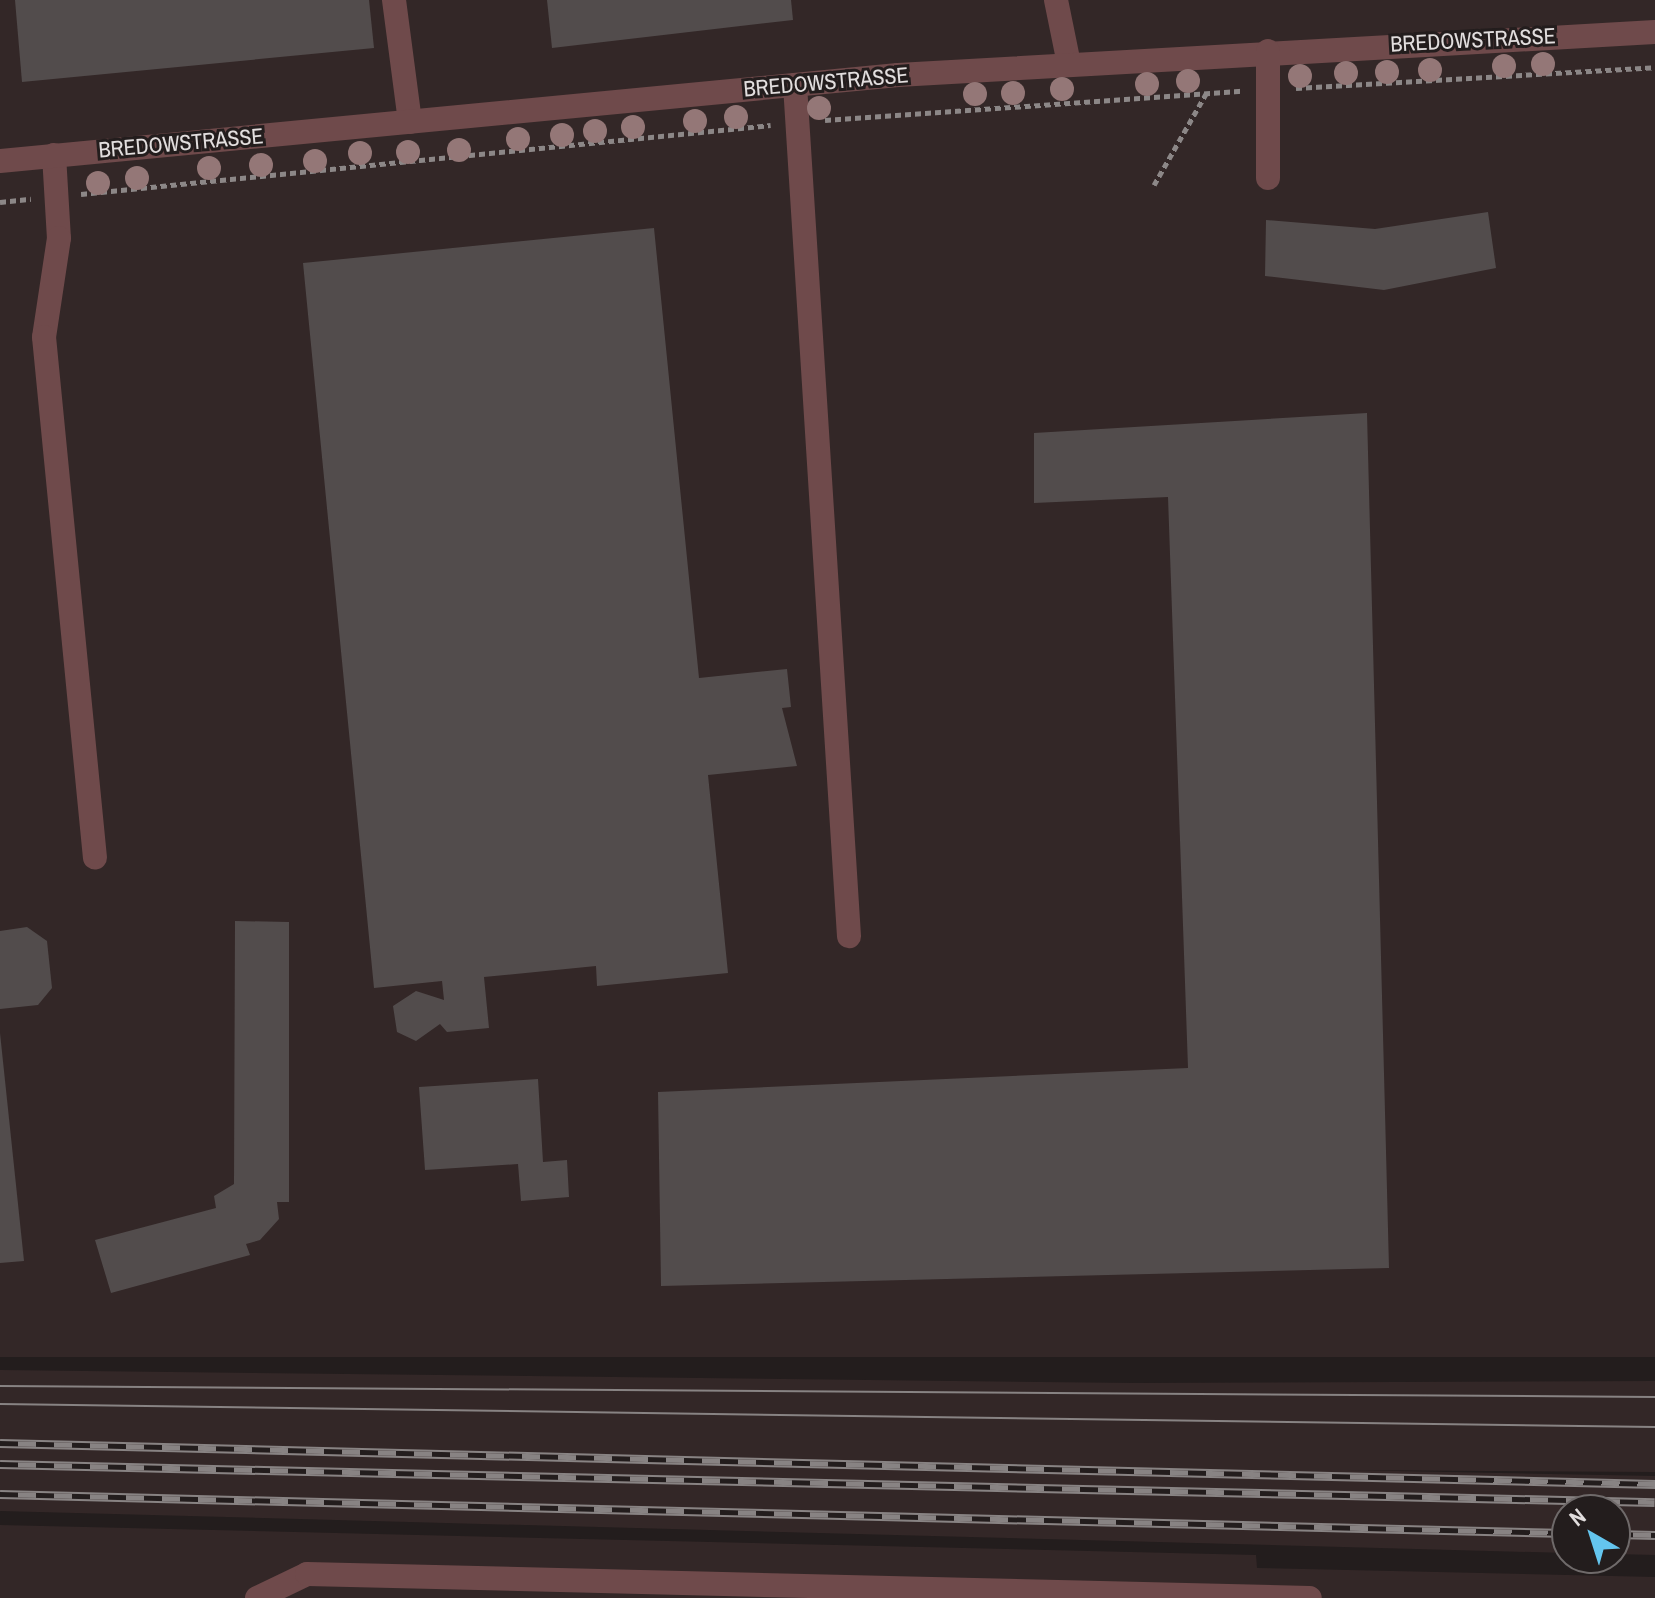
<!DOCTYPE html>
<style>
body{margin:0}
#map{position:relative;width:1655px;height:1598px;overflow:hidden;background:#231d1d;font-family:"Archivo Narrow",sans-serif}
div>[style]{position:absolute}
.built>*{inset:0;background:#332727;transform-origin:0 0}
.building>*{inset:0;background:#524c4c}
.path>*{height:5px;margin-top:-2.5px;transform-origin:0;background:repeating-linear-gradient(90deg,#8c8787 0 6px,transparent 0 10px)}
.minor>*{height:24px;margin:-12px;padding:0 12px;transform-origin:12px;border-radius:12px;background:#6f4a4b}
.tram>*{height:2px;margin:-1px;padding:0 1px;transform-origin:1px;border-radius:1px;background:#888383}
.rail>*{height:9px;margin-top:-4.5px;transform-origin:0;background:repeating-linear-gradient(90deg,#231d1d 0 18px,#888383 0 36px);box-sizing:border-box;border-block:2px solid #888383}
.trees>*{width:24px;height:24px;margin:-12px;border-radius:50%;background:#947777}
span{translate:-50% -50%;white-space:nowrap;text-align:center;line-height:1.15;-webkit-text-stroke:6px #231d1d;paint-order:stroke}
.street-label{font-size:22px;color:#e2dede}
.north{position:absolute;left:1551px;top:1494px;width:80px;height:80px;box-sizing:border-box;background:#231d1d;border:2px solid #6f6a6a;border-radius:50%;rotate:321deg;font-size:22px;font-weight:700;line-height:32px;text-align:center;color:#e2dede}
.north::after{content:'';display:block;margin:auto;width:28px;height:36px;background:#64c5ee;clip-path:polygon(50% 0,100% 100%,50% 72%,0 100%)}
</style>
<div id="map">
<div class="built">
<i style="left:0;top:0;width:1655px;height:1357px"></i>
<i style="clip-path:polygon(0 1370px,1136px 1383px,1655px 1381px,1655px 1472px,1345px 1470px,1655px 1476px,1655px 1555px,1615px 1554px,1615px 1510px,1567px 1510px,1567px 1553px,0 1511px)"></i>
<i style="clip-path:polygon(0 1525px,1256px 1555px,1257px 1568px,1655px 1577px,1655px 1598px,0 1598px)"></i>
</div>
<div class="building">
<i style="clip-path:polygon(15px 0,369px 0,374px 48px,22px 82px)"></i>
<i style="clip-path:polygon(547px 0,791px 0,793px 20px,552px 48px)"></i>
<i style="clip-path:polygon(1488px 212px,1496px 268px,1384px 290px,1265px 276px,1266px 220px,1375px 229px)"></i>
<i style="clip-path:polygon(654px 228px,699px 678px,787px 669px,791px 707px,782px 708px,797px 766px,708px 775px,728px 973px,597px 986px,596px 966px,484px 977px,489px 1028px,447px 1032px,440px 1024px,416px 1041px,397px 1032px,393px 1006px,416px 991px,444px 1000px,442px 981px,374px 988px,303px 263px)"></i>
<i style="clip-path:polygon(1367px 413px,1389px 1268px,661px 1286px,658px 1092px,1188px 1068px,1168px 497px,1034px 503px,1034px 433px)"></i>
<i style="clip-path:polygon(235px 921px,289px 922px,289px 1202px,277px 1202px,279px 1219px,260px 1240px,246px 1244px,250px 1255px,111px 1293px,95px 1240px,216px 1208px,214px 1196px,234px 1184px)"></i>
<i style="clip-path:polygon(27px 927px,47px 941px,52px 988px,38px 1005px,0 1009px,0 931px)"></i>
<i style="clip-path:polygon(0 1033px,24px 1261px,0 1263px)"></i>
<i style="clip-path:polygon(538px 1079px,543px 1162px,567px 1160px,569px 1197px,521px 1201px,518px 1164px,425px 1170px,419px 1087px)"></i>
</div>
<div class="path">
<i style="left:1296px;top:88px;width:360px;rotate:-3.3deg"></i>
<i style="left:825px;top:120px;width:418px;rotate:-4deg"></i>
<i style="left:1154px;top:185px;width:107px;rotate:-60.3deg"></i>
<i style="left:81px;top:194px;width:693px;rotate:-5.71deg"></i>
<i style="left:0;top:202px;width:31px;rotate:-6deg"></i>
</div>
<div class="minor">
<i style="left:394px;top:0;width:123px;rotate:82.5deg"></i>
<i style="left:1056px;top:0;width:65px;rotate:78.5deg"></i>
<i style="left:795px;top:85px;width:853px;rotate:86.37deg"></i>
<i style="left:54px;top:155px;width:83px;rotate:86.6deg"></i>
<i style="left:59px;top:238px;width:100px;rotate:98.6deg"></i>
<i style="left:44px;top:337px;width:523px;rotate:84.41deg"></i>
<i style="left:0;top:161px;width:902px;rotate:-5.47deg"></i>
<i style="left:898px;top:75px;width:758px;rotate:-3.25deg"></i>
<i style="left:1268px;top:178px;width:127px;rotate:-90deg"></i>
<i style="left:257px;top:1598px;width:55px;rotate:-25.6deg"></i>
<i style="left:307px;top:1574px;width:1003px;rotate:1.37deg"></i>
</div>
<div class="tram">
<i style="left:0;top:1386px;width:1655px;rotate:0.38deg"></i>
<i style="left:0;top:1404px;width:1655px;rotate:0.8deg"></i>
</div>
<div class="rail">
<i style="left:0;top:1443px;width:1656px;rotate:1.42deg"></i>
<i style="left:0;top:1464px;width:1655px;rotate:1.32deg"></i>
<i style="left:0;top:1494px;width:1567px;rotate:1.43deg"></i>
<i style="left:1615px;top:1534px;width:40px;rotate:1.4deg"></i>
</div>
<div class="trees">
<i style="left:1543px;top:64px"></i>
<i style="left:1504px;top:66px"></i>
<i style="left:1430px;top:70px"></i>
<i style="left:1387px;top:72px"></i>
<i style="left:1346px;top:73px"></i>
<i style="left:1300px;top:76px"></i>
<i style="left:1188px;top:81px"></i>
<i style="left:1147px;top:84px"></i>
<i style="left:1062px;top:89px"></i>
<i style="left:1013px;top:93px"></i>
<i style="left:975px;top:94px"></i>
<i style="left:819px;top:108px"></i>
<i style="left:736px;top:117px"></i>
<i style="left:695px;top:121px"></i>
<i style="left:633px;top:127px"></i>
<i style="left:595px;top:131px"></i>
<i style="left:562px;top:135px"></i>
<i style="left:518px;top:139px"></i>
<i style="left:459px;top:150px"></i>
<i style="left:408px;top:152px"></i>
<i style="left:360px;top:153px"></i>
<i style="left:315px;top:161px"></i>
<i style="left:261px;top:165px"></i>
<i style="left:209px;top:168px"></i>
<i style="left:137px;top:178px"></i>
<i style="left:98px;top:183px"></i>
</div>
<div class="street-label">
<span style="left:1473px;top:40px;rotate:-3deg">BREDOWSTRASSE</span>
<span style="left:826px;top:82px;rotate:-5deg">BREDOWSTRASSE</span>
<span style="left:181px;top:143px;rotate:-5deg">BREDOWSTRASSE</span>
</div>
<div class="north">N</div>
</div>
